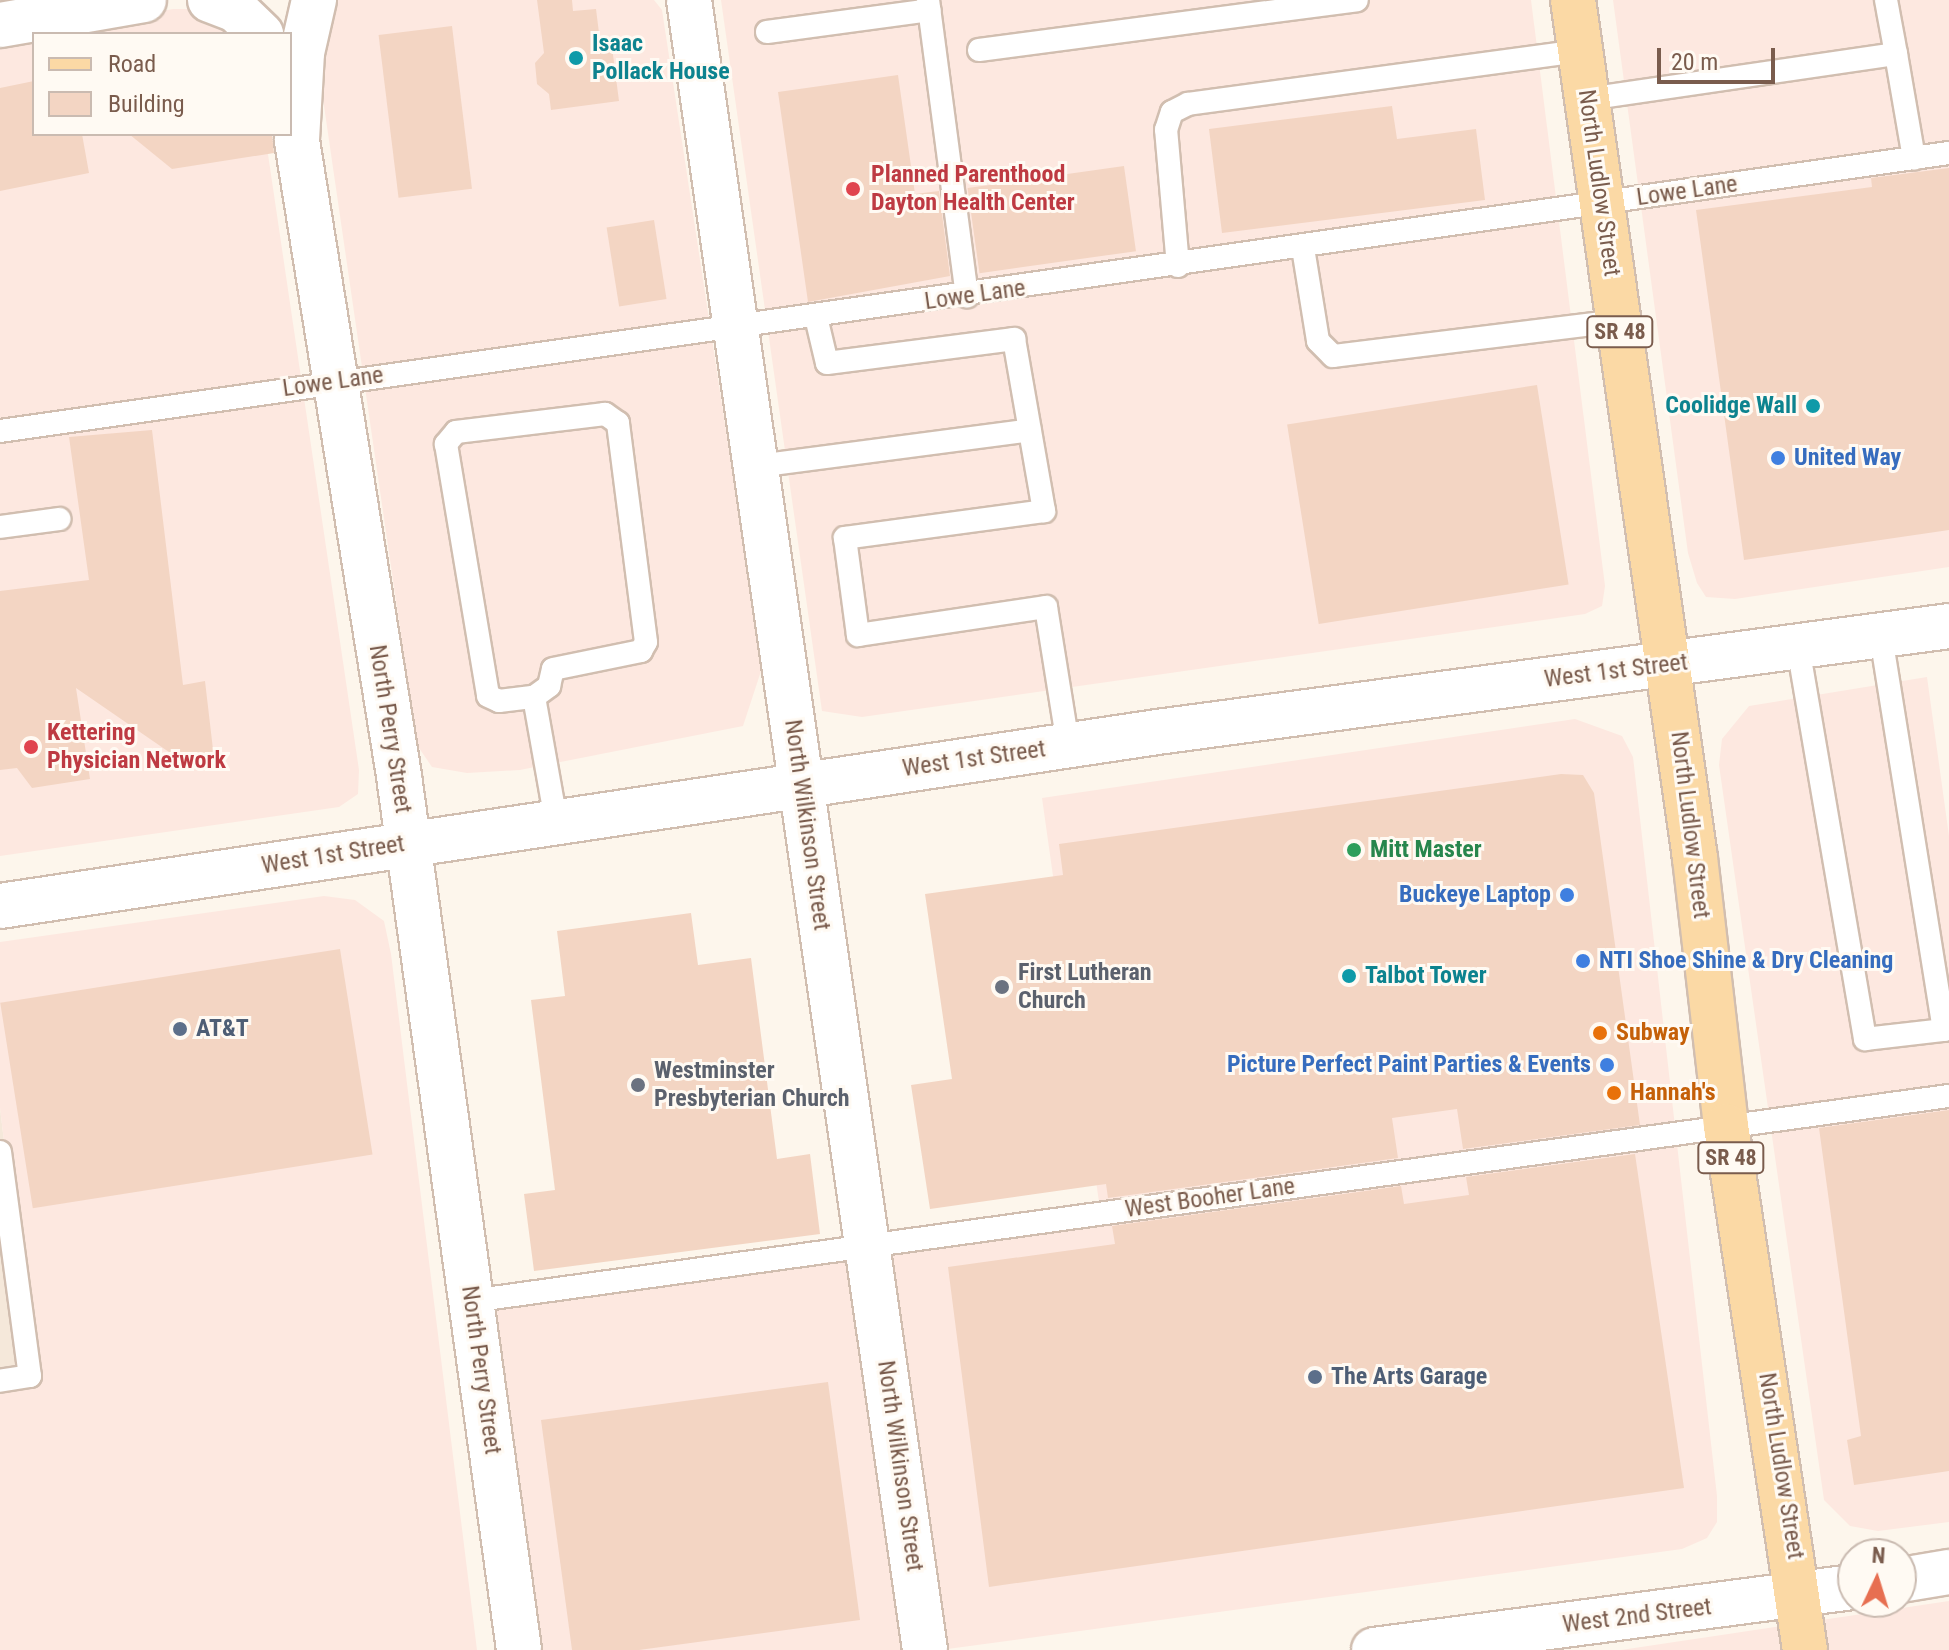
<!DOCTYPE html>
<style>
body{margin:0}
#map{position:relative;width:1949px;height:1650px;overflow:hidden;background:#fdf6ec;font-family:"Roboto Condensed",sans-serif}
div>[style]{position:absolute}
.residential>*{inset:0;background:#f5e8da}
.commercial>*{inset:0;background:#fde8e0}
.building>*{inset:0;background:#f3d5c3;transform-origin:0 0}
.roads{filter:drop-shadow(2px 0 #d1beb0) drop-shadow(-2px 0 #d1beb0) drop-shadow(0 2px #d1beb0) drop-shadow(0 -2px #d1beb0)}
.service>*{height:22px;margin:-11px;padding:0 11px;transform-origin:11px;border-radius:11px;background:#fff}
.tertiary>*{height:44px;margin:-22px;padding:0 22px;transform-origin:22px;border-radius:22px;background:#fff}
.secondary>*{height:44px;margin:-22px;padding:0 22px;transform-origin:22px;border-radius:22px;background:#fff}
.primary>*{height:44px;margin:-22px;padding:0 22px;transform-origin:22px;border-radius:22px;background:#fbd9a5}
.dots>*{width:22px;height:22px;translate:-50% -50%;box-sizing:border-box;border:4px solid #fffaf3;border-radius:50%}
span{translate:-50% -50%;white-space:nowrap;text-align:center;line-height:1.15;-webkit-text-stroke:6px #fffaf3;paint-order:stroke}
.shield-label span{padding:2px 6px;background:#fffaf3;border:2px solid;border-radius:6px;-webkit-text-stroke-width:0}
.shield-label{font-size:22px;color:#7a5c4d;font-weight:700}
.culture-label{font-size:24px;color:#0d838f;font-weight:700}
.left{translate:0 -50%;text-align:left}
.right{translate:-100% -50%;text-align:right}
.health-label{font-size:24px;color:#be3a42;font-weight:700}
.street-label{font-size:24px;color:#7a5c4d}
.shop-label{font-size:24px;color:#366cbe;font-weight:700}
.leisure-label{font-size:24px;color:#27864d;font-weight:700}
.worship-label{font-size:24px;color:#5b616d;font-weight:700}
.service-label{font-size:24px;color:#4e5e75;font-weight:700}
.food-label{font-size:24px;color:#c56008;font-weight:700}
.legend{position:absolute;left:32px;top:32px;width:260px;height:104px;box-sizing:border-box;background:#fffaf3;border:2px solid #cabbb1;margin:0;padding:10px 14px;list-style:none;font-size:24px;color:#7a5c4d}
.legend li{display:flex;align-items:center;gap:16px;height:40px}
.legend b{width:40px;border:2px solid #cabbb1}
.north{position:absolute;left:1837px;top:1538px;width:80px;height:80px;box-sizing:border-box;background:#fffaf3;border:2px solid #cabbb1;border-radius:50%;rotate:4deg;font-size:22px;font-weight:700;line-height:32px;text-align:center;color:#7a5c4d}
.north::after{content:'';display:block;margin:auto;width:28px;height:36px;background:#e76f51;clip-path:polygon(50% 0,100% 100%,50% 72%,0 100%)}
.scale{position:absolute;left:1657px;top:48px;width:118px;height:36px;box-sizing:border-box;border:4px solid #7a5c4d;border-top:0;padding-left:10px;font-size:24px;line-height:28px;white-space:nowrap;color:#7a5c4d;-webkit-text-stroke:6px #fffaf3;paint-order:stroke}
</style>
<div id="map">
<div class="residential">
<i style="clip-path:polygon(0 1108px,31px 1366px,0 1370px)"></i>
</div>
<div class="commercial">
<i style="clip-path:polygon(329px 0,654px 0,662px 10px,762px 668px,743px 726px,520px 770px,467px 773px,432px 767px,417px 745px,322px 92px,317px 30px)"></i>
<i style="clip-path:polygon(721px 0,1531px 0,1605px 586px,1602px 606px,1585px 614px,862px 717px,822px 711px)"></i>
<i style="clip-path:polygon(1613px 0,1949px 0,1949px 567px,1735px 599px,1706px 597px,1697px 583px,1688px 553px)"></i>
<i style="clip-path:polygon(173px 9px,196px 9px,244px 34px,39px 34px)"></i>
<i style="clip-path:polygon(34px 35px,34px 134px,265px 134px,359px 770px,358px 794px,339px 807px,0 856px,0 41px)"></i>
<i style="clip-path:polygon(1927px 677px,1949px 836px,1949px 1083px,1862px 1097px,1949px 1086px,1949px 1522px,1878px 1531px,1850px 1526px,1824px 1500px,1719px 765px,1722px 739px,1749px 706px)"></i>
<i style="clip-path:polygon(1575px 719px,1622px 736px,1633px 757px,1717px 1496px,1717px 1522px,1707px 1538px,1682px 1549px,940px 1650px,539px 1650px,494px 1288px,1099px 1202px,1042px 798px)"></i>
<i style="clip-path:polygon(324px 896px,355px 900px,384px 921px,391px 954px,477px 1650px,0 1650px,0 1370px,31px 1365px,0 1108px,0 942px)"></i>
<i style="clip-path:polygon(1949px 1601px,1949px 1650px,1621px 1650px)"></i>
</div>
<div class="building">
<i style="clip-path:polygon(537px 0,572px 0,573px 11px,596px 9px,601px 49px,612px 47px,619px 101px,551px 110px,549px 94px,537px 84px,535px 63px,544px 53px)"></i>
<i style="left:452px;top:26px;width:164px;height:74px;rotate:83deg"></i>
<i style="clip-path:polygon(898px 75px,915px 194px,939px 191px,950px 276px,808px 302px,778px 92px)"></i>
<i style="clip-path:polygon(34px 81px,34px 134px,82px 134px,89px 173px,0 191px,0 88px)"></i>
<i style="clip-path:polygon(1392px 106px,1397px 139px,1476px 129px,1485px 200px,1222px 233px,1209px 129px)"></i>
<i style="clip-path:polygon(129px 134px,272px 134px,274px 153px,172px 169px)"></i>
<i style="left:1124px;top:166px;width:86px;height:158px;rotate:82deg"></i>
<i style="clip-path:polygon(1949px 168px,1949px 530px,1744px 560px,1696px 210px,1872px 187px,1871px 178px)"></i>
<i style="left:654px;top:220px;width:80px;height:48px;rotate:81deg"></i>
<i style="left:1537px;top:385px;width:202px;height:253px;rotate:81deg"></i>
<i style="clip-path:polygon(152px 430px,183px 685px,205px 681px,214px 758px,182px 761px,76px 688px,90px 779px,32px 788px,17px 768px,0 770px,0 591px,89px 580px,69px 437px)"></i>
<i style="clip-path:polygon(1561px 774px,1583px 775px,1594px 793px,1640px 1125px,1463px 1149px,1457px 1109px,1392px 1118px,1398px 1158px,1108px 1198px,1106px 1184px,930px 1209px,911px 1085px,952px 1079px,925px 894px,1063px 875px,1059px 844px)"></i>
<i style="clip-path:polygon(691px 913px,698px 965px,751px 958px,777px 1159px,810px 1154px,820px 1234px,534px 1271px,524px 1194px,555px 1190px,531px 1000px,565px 996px,557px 931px)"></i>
<i style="left:340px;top:949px;width:208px;height:344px;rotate:81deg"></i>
<i style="clip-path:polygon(1949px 1110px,1949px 1471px,1854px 1485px,1847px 1440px,1861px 1436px,1819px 1128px)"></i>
<i style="clip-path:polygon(1635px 1154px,1684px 1488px,989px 1587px,948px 1267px,1115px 1244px,1112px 1226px,1401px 1186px,1404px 1204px,1469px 1195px,1466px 1177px)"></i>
<i style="clip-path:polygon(828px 1382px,860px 1620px,639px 1650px,572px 1650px,541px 1420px)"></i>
</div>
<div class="roads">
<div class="service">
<i style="left:928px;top:0;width:299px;rotate:82.5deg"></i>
<i style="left:767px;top:32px;width:164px;rotate:-7.7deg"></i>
<i style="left:979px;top:50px;width:381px;rotate:-7.5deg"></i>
<i style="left:1896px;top:54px;width:106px;rotate:80.2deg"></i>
<i style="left:1587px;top:99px;width:312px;rotate:-8.3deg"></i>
<i style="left:1896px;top:54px;width:55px;rotate:-100.5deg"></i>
<i style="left:1303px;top:248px;width:94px;rotate:80.8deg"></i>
<i style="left:1318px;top:341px;width:21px;rotate:45deg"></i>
<i style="left:1333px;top:356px;width:287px;rotate:-7deg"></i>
<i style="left:1178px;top:266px;width:137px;rotate:-95deg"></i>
<i style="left:1166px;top:130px;width:19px;rotate:-72deg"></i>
<i style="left:1172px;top:112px;width:18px;rotate:-27deg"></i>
<i style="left:1188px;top:104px;width:396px;rotate:-7.7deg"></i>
<i style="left:816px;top:317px;width:47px;rotate:76.6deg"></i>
<i style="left:827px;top:363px;width:189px;rotate:-7.3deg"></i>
<i style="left:1014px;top:339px;width:175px;rotate:80.1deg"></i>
<i style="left:1044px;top:511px;width:201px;rotate:172.3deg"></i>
<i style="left:845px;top:538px;width:98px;rotate:82.4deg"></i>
<i style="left:858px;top:635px;width:190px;rotate:-8.5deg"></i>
<i style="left:1046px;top:607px;width:140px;rotate:80.9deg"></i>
<i style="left:0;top:431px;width:1969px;rotate:-8.12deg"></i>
<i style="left:758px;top:466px;width:274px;rotate:-7.5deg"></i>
<i style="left:0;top:527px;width:60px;rotate:-7.7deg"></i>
<i style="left:1798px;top:647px;width:398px;rotate:80.3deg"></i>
<i style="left:1865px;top:1039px;width:80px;rotate:-6.5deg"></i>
<i style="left:1944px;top:1030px;width:400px;rotate:-99.1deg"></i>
<i style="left:534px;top:697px;width:19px;rotate:-36deg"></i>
<i style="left:549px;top:686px;width:17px;rotate:-77deg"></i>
<i style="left:553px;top:669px;width:90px;rotate:-11.6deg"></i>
<i style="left:641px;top:651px;width:10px;rotate:-61deg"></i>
<i style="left:646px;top:642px;width:221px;rotate:-97.3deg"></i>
<i style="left:618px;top:423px;width:16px;rotate:-145deg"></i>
<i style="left:605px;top:414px;width:150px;rotate:173.1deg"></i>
<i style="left:456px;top:432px;width:16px;rotate:130deg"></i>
<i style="left:446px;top:444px;width:255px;rotate:80.5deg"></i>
<i style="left:488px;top:696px;width:12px;rotate:24deg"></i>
<i style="left:499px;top:701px;width:35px;rotate:-7deg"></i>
<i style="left:534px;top:697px;width:126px;rotate:79.9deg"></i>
<i style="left:0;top:1152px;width:226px;rotate:82.4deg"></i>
<i style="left:30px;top:1376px;width:30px;rotate:171deg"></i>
<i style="left:471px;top:1301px;width:1492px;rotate:-7.9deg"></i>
</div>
<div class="tertiary">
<i style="left:689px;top:0;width:1667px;rotate:81.86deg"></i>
<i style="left:1901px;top:1580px;width:49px;rotate:-9.5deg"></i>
<i style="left:1374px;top:1650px;width:483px;rotate:-7.5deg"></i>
</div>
<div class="secondary">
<i style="left:210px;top:0;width:28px;rotate:21deg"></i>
<i style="left:236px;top:10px;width:35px;rotate:44deg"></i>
<i style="left:314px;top:0;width:54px;rotate:102.8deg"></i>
<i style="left:302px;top:53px;width:88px;rotate:93.3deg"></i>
<i style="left:297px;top:141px;width:643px;rotate:80.87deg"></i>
<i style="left:399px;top:776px;width:882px;rotate:82.18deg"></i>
<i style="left:0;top:25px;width:146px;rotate:-9.8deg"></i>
<i style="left:0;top:906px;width:1170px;rotate:-8.55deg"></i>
<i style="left:1157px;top:732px;width:799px;rotate:-7.62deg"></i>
</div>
<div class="primary">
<i style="left:1573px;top:0;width:867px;rotate:81.91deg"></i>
<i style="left:1695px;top:858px;width:270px;rotate:83.4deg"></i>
<i style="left:1726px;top:1126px;width:530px;rotate:81.43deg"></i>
</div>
</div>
<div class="dots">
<i style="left:576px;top:58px;background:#0f9aa8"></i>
<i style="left:853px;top:189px;background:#e0444e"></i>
<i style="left:1813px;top:406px;background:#0f9aa8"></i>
<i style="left:1778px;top:458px;background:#3f7fe0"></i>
<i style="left:31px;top:747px;background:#e0444e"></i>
<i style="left:1354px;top:850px;background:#2e9e5b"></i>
<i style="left:1567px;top:895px;background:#3f7fe0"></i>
<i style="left:1583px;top:961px;background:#3f7fe0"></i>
<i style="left:1349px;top:976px;background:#0f9aa8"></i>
<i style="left:1002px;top:987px;background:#6b7280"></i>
<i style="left:180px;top:1029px;background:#5c6f8a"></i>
<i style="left:1600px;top:1033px;background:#e8710a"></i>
<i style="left:1607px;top:1065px;background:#3f7fe0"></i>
<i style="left:638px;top:1085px;background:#6b7280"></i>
<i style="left:1614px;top:1093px;background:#e8710a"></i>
<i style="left:1315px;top:1377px;background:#5c6f8a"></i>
</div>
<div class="shield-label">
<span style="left:1620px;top:332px">SR 48</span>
<span style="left:1731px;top:1158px">SR 48</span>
</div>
<div class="culture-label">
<span class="left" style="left:592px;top:58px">Isaac<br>Pollack House</span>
<span class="right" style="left:1797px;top:406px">Coolidge Wall</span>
<span class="left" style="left:1365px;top:976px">Talbot Tower</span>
</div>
<div class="health-label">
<span class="left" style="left:871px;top:189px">Planned Parenthood<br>Dayton Health Center</span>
<span class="left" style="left:47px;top:747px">Kettering<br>Physician Network</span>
</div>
<div class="street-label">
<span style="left:1599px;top:183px;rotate:82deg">North Ludlow Street</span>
<span style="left:1687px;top:191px;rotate:-8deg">Lowe Lane</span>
<span style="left:975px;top:295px;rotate:-8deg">Lowe Lane</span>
<span style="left:333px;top:382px;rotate:-8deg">Lowe Lane</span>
<span style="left:1616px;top:671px;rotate:-7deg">West 1st Street</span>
<span style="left:390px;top:729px;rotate:81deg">North Perry Street</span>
<span style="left:974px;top:759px;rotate:-8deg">West 1st Street</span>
<span style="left:807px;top:825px;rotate:82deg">North Wilkinson Street</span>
<span style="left:1690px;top:825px;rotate:83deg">North Ludlow Street</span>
<span style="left:333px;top:855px;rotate:-9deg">West 1st Street</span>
<span style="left:1210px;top:1198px;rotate:-8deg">West Booher Lane</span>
<span style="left:481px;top:1370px;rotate:82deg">North Perry Street</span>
<span style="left:900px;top:1466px;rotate:82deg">North Wilkinson Street</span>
<span style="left:1781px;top:1466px;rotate:81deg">North Ludlow Street</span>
<span style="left:1637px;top:1616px;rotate:-7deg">West 2nd Street</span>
</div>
<div class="shop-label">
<span class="left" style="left:1794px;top:458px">United Way</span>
<span class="right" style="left:1551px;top:895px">Buckeye Laptop</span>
<span class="left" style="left:1599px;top:961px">NTI Shoe Shine &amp; Dry Cleaning</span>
<span class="right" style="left:1591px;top:1065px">Picture Perfect Paint Parties &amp; Events</span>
</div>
<div class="leisure-label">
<span class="left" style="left:1370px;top:850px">Mitt Master</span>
</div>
<div class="worship-label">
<span class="left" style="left:1018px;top:987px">First Lutheran<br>Church</span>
<span class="left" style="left:654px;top:1085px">Westminster<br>Presbyterian Church</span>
</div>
<div class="service-label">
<span class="left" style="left:196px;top:1029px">AT&amp;T</span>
<span class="left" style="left:1331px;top:1377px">The Arts Garage</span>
</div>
<div class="food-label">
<span class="left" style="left:1616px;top:1033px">Subway</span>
<span class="left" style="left:1630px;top:1093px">Hannah's</span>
</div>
<ul class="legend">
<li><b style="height:10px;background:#fbd9a5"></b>Road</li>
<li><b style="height:22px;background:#f3d5c3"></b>Building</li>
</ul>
<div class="north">N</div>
<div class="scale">20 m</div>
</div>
